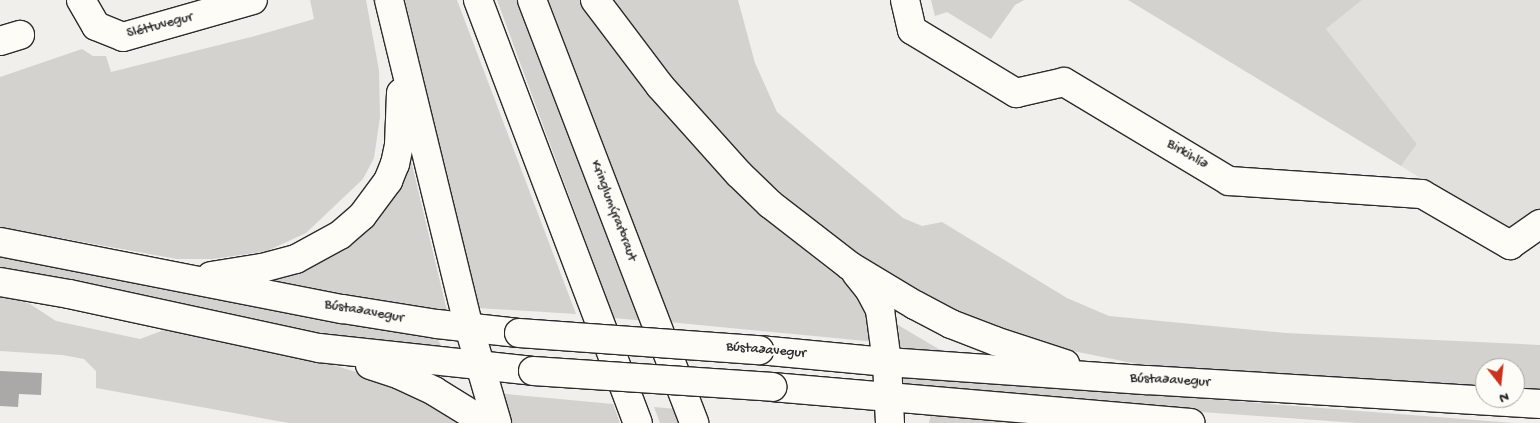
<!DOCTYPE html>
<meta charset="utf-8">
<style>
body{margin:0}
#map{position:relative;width:1540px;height:423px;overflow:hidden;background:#f0efeb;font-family:"Gochi Hand",sans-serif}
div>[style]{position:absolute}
.built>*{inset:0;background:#e1e0dc}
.green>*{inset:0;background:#d3d2cf}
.water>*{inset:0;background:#aaa9a7}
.roads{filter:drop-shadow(1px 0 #2b2b2b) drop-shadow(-1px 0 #2b2b2b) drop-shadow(0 1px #2b2b2b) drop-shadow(0 -1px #2b2b2b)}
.minor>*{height:28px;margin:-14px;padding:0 14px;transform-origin:14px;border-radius:14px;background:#fdfcf7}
.major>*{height:28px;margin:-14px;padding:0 14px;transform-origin:14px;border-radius:14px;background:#fdfcf7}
.bridges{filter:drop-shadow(1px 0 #2b2b2b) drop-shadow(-1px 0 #2b2b2b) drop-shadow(0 1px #2b2b2b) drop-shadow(0 -1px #2b2b2b)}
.major-bridge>*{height:28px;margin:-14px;padding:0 14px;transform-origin:14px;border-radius:14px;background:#fdfcf7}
span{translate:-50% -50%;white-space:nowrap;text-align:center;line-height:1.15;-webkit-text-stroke:4.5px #fdfcf7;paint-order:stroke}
.street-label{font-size:14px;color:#2b2b2b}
.north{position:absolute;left:1475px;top:358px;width:50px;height:50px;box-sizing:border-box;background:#fdfcf7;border:1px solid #a9a8a5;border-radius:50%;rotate:164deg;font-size:14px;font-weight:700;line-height:20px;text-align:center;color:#2b2b2b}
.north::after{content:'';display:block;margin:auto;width:18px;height:22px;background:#c8321e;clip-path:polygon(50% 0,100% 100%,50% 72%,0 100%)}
</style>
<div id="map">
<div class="built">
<i style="clip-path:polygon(1362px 0,1540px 0,1540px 216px,1522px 226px,1508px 227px,1488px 220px,1401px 166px,1417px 144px,1326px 29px)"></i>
</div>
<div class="green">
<i style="clip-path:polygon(310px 0,366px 0,379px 70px,380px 117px,374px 158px,363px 179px,306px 233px,267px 251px,213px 259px,177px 259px,0 227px,0 77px,82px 49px,93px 56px,106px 56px,111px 72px,255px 36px,314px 19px)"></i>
<i style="clip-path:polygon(405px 0,457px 0,576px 314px,478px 308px)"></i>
<i style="clip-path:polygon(497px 0,522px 0,647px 321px,614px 318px)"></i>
<i style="clip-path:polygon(543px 0,583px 0,683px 130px,754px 210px,832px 272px,856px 287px,868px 301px,876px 342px,668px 322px)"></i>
<i style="clip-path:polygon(610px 0,738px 0,755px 63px,777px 112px,823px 151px,903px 218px,922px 226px,942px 222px,1067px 298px,1109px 316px,1286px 333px,1540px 345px,1540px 392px,1515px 391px,1515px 368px,1485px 368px,1485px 389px,1157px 368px,1063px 349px,1006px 333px,937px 301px,858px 259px,769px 182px,677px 94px)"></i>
<i style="clip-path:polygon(931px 0,1024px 0,1015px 5px,991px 39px,947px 12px,935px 16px)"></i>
<i style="clip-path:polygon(1128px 0,1362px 0,1326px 29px,1417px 144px,1401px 166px)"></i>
<i style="clip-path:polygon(408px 148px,448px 315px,251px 280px,338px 248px)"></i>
<i style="clip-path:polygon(0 254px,437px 338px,443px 349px,286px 328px,164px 299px,0 270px)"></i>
<i style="clip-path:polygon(0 292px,30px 304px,56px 321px,140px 339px,172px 327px,320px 361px,389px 382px,438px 406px,464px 423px,289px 423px,96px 388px,96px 371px,84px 359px,62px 355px,0 351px)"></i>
<i style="clip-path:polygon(898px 325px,942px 351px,900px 348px)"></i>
<i style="clip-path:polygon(901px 375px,1514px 423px,1357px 423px,1187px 411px,901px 389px)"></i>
<i style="clip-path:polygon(496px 393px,613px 404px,620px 423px,505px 423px)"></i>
<i style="clip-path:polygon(654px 407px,677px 409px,683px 423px,660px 423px)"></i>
<i style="clip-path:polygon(931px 413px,1046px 423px,929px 423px)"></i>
</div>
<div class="water">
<i style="clip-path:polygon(0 371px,42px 373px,41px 395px,19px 394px,18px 407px,0 406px)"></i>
</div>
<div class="roads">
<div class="minor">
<i style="left:81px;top:0;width:30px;rotate:60deg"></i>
<i style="left:96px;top:26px;width:29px;rotate:22deg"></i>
<i style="left:123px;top:37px;width:135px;rotate:-15.9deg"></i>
<i style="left:905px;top:0;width:31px;rotate:77deg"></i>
<i style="left:912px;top:30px;width:122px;rotate:31.2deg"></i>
<i style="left:1016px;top:93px;width:49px;rotate:-12.9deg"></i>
<i style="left:1064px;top:82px;width:192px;rotate:31deg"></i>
<i style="left:1229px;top:181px;width:193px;rotate:3.9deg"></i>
<i style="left:1422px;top:194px;width:102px;rotate:30.1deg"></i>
<i style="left:1510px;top:245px;width:37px;rotate:-35deg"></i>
<i style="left:0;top:41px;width:21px;rotate:-17deg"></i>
</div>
<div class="major">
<i style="left:389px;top:0;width:337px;rotate:76.3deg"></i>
<i style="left:469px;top:327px;width:100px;rotate:73.7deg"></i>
<i style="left:478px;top:0;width:452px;rotate:69.3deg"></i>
<i style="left:532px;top:0;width:453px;rotate:69deg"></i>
<i style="left:595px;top:0;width:108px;rotate:52.9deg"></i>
<i style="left:660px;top:86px;width:118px;rotate:48.1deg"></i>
<i style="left:739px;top:174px;width:43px;rotate:44.1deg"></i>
<i style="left:770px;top:204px;width:101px;rotate:37.8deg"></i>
<i style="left:850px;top:266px;width:76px;rotate:31deg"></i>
<i style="left:915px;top:305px;width:41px;rotate:27.8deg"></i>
<i style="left:951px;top:324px;width:47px;rotate:21.1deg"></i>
<i style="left:995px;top:341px;width:74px;rotate:18.2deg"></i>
<i style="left:0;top:242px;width:349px;rotate:11.1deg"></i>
<i style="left:343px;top:309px;width:95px;rotate:9.1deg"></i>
<i style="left:437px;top:324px;width:82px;rotate:6.3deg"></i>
<i style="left:856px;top:273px;width:21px;rotate:51deg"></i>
<i style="left:869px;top:289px;width:24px;rotate:62deg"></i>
<i style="left:880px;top:310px;width:52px;rotate:82.3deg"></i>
<i style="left:887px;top:362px;width:61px;rotate:87.2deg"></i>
<i style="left:211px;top:276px;width:52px;rotate:-8.9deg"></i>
<i style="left:262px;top:268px;width:35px;rotate:-15deg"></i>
<i style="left:296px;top:259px;width:50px;rotate:-28.6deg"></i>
<i style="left:340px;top:235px;width:29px;rotate:-41deg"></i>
<i style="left:362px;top:216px;width:44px;rotate:-53.4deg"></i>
<i style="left:388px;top:181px;width:18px;rotate:-68deg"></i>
<i style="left:395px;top:164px;width:19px;rotate:-78deg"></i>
<i style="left:399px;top:145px;width:52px;rotate:-87.8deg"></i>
<i style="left:0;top:282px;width:70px;rotate:9.9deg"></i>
<i style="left:69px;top:294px;width:256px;rotate:12.2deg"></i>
<i style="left:319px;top:348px;width:215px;rotate:6.1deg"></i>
<i style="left:759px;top:350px;width:129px;rotate:5.4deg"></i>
<i style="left:887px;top:362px;width:261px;rotate:4deg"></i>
<i style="left:1147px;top:380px;width:394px;rotate:3.5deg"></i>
<i style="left:370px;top:365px;width:32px;rotate:18deg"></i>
<i style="left:400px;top:375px;width:38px;rotate:25deg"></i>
<i style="left:434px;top:391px;width:46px;rotate:31.6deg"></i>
<i style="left:473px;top:415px;width:12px;rotate:42deg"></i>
<i style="left:772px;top:387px;width:420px;rotate:4.9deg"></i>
</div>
</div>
<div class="bridges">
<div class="major-bridge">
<i style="left:519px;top:333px;width:241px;rotate:4.1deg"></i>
<i style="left:533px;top:371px;width:240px;rotate:3.8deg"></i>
</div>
</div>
<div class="street-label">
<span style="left:160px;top:26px;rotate:-15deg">Sléttuvegur</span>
<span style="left:1187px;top:155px;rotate:31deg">Birkihlíð</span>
<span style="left:613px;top:211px;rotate:69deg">Kringlumýrarbraut</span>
<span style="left:364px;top:312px;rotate:10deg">Bústaðavegur</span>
<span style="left:766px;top:351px;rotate:5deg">Bústaðavegur</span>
<span style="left:1170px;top:381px;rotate:3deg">Bústaðavegur</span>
</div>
<div class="north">N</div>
</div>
